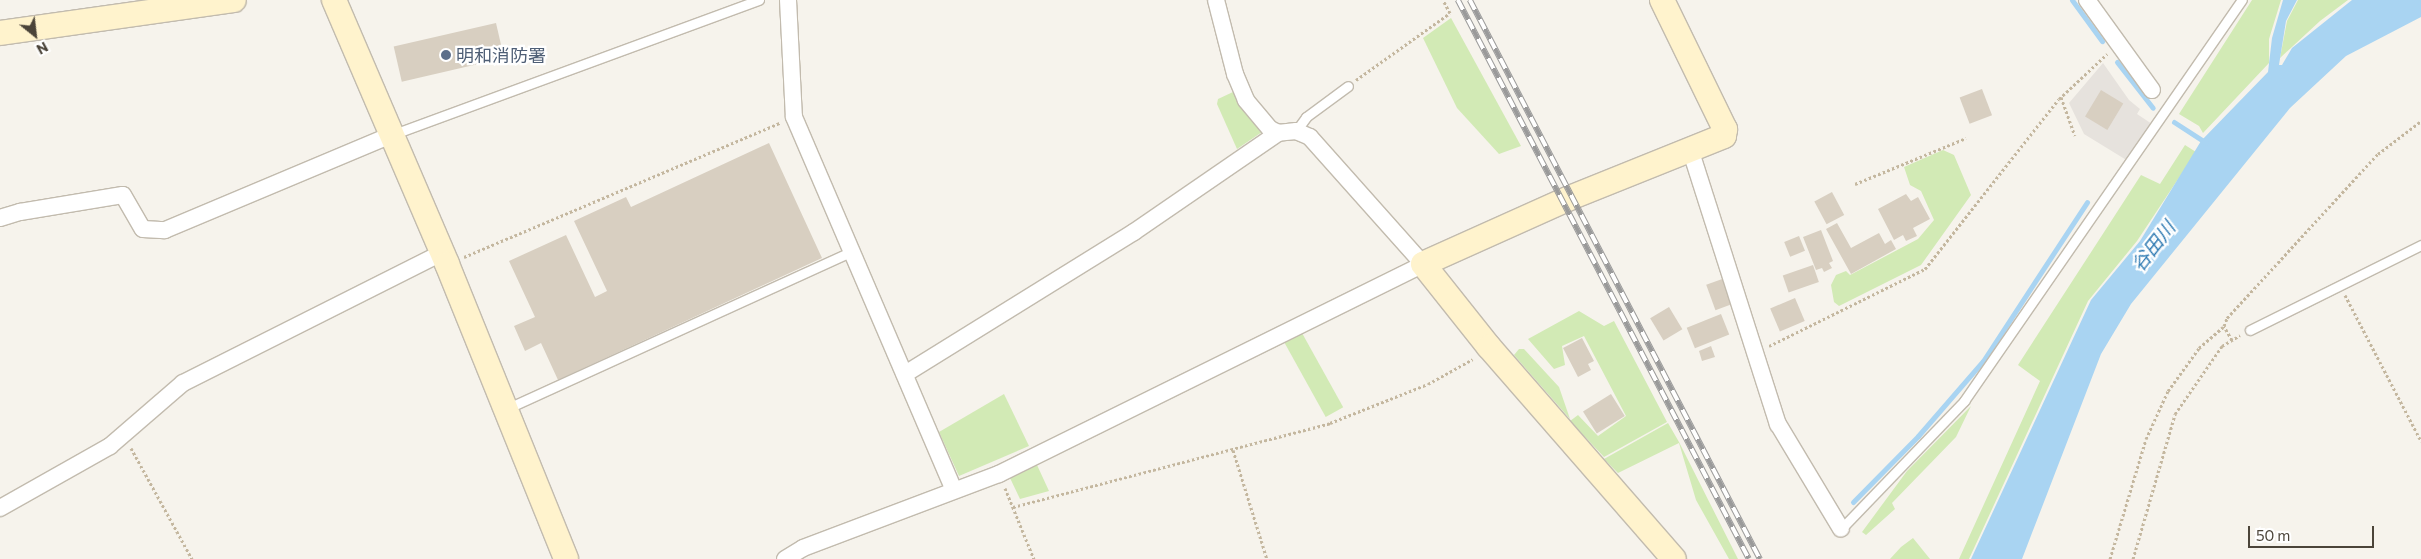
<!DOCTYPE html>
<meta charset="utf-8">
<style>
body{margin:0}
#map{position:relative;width:2421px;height:559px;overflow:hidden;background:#f6f3ec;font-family:Commissioner,"Noto Sans JP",sans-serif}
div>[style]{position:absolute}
.industrial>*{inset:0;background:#e6e2dd}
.green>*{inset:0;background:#d2eab5;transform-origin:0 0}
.water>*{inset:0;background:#a9d4f2}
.stream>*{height:5px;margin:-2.5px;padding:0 2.5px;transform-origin:2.5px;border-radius:2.5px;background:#a9d4f2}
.building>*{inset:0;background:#d8cfc1;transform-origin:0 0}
.path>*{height:3px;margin-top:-1.5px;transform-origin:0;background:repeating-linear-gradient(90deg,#c4b79f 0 2.5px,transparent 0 5px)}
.roads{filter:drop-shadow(1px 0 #c2bbae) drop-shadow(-1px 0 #c2bbae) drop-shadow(0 1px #c2bbae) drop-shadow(0 -1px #c2bbae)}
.lane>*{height:9px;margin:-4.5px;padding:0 4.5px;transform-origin:4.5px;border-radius:4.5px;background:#fff}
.street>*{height:16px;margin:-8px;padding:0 8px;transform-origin:8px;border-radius:8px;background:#fff}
.secondary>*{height:24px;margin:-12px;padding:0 12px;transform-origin:12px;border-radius:12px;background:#fff3cd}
.rail>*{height:5.5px;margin-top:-2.75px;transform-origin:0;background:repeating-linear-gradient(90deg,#fff 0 11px,#9a9a9a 0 22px);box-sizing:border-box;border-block:1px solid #9a9a9a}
.dots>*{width:14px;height:14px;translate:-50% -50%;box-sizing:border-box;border:2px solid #fff;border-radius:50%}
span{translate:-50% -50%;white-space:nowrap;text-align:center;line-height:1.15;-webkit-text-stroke:4.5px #fff;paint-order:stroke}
.service-label{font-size:18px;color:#4e5e75}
.left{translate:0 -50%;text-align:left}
.water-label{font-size:19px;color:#2e7ab2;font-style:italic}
.north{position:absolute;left:10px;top:10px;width:50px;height:50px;-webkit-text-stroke:4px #fff;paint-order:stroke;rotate:151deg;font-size:14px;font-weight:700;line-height:20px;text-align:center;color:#4b4439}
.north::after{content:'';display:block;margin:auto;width:18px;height:22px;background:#4b4439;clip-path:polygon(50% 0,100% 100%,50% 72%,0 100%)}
.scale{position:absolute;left:2248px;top:526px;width:126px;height:22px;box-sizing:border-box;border:2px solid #4b4439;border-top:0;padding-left:6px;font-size:15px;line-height:18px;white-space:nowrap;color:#4b4439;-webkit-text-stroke:4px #fff;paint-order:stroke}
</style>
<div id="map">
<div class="industrial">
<i style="clip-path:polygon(2103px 63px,2129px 100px,2140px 109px,2137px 114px,2152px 124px,2128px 161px,2084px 134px,2069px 103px)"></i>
</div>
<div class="green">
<i style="clip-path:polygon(2252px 0,2281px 0,2269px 39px,2269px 63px,2203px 133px,2199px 126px,2179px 114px)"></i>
<i style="clip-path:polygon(2298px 0,2348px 0,2320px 21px,2280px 58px,2287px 21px)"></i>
<i style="clip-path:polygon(1451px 18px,1521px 146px,1499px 154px,1457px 108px,1423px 38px)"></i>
<i style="clip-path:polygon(1233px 92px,1262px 132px,1237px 149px,1217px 104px,1218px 99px)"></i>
<i style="clip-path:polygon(2185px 145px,2196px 152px,2137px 241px,2088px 301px,1969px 559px,1959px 559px,2040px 381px,2018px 365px,2141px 175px,2160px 184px)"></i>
<i style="clip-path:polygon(1943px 150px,1954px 155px,1971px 195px,1921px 265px,1839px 306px,1834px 302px,1831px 285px,1836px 275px,1846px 271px,1850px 275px,1918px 239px,1934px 220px,1921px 191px,1910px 185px,1904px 167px)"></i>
<i style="clip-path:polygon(1579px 311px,1604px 326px,1614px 321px,1667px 422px,1604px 457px,1570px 421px,1578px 415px,1598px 436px,1626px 416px,1584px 336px,1562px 346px,1565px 365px,1554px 369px,1528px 339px)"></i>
<i style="left:1302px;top:333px;width:85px;height:20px;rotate:61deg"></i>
<i style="clip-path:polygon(1519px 349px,1524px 349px,1559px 387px,1570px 419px,1514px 355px)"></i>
<i style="clip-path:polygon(1004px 394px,1029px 446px,959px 476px,939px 432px)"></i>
<i style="clip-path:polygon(1971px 406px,1956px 437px,1892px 503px,1895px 509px,1866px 535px,1862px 532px,1907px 471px)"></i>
<i style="clip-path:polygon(1668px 423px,1679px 442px,1738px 559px,1729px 559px,1696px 500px,1679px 443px,1618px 473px,1604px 459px)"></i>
<i style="clip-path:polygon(1037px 465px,1049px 491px,1020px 499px,1010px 478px)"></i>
<i style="clip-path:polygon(1913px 538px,1930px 559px,1890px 559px,1901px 547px)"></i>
</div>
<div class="water">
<i style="clip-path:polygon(2283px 0,2297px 0,2286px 21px,2279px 65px,2282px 65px,2292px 48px,2352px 0,2421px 0,2421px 17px,2346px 56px,2290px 108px,2131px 304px,2101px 354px,2022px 559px,1971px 559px,2091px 300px,2140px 241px,2201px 141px,2268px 72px,2272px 38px)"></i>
</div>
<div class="stream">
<i style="left:2072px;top:0;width:51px;rotate:53.8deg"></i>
<i style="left:2117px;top:62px;width:58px;rotate:52deg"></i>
<i style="left:2174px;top:122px;width:38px;rotate:33deg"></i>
<i style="left:1853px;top:502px;width:93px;rotate:-45.4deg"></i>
<i style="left:1918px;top:436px;width:99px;rotate:-49.1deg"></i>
<i style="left:1983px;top:361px;width:190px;rotate:-56.8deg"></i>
</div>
<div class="building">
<i style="left:496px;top:23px;width:36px;height:105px;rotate:77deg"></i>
<i style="left:1982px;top:89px;width:28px;height:24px;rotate:69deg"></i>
<i style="left:2101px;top:90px;width:26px;height:31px;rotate:31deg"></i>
<i style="clip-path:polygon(769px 143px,822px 258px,558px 380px,541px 343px,525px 351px,514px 326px,535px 317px,509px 261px,566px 235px,595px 297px,607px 291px,574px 221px,626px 197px,631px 207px)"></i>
<i style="left:1832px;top:192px;width:26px;height:20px;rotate:62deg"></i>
<i style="clip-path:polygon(1906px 194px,1911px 201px,1918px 197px,1930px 219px,1913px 228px,1917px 236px,1906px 241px,1903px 235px,1894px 240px,1878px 209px)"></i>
<i style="clip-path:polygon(1837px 223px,1851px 248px,1879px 233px,1885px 244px,1891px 240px,1896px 249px,1851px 274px,1826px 229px)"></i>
<i style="clip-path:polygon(1821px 230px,1833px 261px,1829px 263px,1832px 268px,1824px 272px,1822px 268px,1816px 270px,1803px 237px)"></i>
<i style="left:1799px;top:236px;width:16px;height:16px;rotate:68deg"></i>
<i style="left:1813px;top:265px;width:18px;height:32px;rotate:71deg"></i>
<i style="left:1725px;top:278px;width:27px;height:20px;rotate:70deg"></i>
<i style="left:1795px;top:298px;width:25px;height:27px;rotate:67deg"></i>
<i style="left:1669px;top:307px;width:26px;height:22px;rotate:59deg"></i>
<i style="left:1721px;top:314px;width:22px;height:37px;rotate:68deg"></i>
<i style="clip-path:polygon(1582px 338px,1594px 361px,1588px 364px,1591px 370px,1578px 377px,1563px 348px)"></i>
<i style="clip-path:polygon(1711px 346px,1715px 357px,1702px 361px,1699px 351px)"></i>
<i style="left:1611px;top:394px;width:26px;height:33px;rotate:58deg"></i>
</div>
<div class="path">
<i style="left:1356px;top:80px;width:115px;rotate:-35.5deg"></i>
<i style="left:1450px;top:13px;width:15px;rotate:-118deg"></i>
<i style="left:2061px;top:97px;width:41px;rotate:70.3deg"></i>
<i style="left:1855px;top:184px;width:120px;rotate:-22.5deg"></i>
<i style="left:464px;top:257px;width:343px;rotate:-23deg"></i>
<i style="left:2345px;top:295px;width:165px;rotate:62.5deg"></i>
<i style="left:2232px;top:340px;width:16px;rotate:-120deg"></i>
<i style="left:2224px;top:326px;width:9px;rotate:-69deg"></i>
<i style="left:2227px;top:318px;width:223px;rotate:-47.4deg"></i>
<i style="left:2378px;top:154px;width:54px;rotate:-37.5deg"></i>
<i style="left:1769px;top:346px;width:174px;rotate:-26.3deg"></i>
<i style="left:1925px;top:269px;width:216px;rotate:-51.8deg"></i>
<i style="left:2059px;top:99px;width:66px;rotate:-43.2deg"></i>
<i style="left:131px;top:448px;width:127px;rotate:61.2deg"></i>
<i style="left:1233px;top:450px;width:114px;rotate:72.7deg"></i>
<i style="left:1005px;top:488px;width:77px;rotate:67.8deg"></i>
<i style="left:1013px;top:507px;width:328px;rotate:-14.8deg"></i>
<i style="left:1330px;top:423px;width:105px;rotate:-21.7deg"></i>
<i style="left:1428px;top:384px;width:51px;rotate:-29.1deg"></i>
<i style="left:2110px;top:559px;width:125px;rotate:-73.3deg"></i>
<i style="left:2146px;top:439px;width:53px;rotate:-65.4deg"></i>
<i style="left:2168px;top:391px;width:53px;rotate:-54.2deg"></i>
<i style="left:2199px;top:348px;width:32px;rotate:-41deg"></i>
<i style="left:2133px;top:559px;width:151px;rotate:-73.8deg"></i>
<i style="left:2175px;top:414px;width:83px;rotate:-55.3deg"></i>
<i style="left:2222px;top:346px;width:21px;rotate:-31deg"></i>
</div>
<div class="roads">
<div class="lane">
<i style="left:1296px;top:131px;width:17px;rotate:-54deg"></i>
<i style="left:1306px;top:117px;width:52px;rotate:-36.4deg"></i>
<i style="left:394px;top:134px;width:389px;rotate:-20.2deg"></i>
<i style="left:2250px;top:330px;width:191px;rotate:-26.4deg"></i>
<i style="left:506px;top:409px;width:379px;rotate:-24.5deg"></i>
<i style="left:1841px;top:529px;width:178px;rotate:-46.1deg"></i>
<i style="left:1964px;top:401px;width:488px;rotate:-55.3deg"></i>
</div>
<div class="street">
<i style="left:788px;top:0;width:117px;rotate:87.1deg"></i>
<i style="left:794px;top:117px;width:406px;rotate:66.8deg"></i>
<i style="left:2087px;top:0;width:111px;rotate:54.2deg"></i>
<i style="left:1691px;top:152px;width:286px;rotate:72.3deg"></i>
<i style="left:1778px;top:424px;width:122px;rotate:59deg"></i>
<i style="left:0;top:218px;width:21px;rotate:-17deg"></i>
<i style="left:20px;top:212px;width:104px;rotate:-9.4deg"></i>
<i style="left:123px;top:195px;width:39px;rotate:60deg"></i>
<i style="left:143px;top:229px;width:22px;rotate:3deg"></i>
<i style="left:165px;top:230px;width:245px;rotate:-22.8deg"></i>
<i style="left:905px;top:374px;width:269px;rotate:-31.8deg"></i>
<i style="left:1134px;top:232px;width:175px;rotate:-34.5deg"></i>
<i style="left:0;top:508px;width:126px;rotate:-29.4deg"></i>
<i style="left:110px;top:446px;width:96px;rotate:-40.8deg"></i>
<i style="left:183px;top:383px;width:290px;rotate:-26.7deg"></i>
<i style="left:785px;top:559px;width:21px;rotate:-31deg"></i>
<i style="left:803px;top:548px;width:210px;rotate:-20.7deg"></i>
<i style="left:999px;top:474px;width:473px;rotate:-26.3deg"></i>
<i style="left:1423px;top:264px;width:170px;rotate:-131.7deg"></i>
<i style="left:1310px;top:137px;width:15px;rotate:-157deg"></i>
<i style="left:1296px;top:131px;width:18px;rotate:174deg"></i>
<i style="left:1278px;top:133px;width:9px;rotate:-153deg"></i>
<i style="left:1270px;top:129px;width:38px;rotate:-130deg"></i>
<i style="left:1246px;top:100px;width:28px;rotate:-113deg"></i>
<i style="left:1235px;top:74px;width:76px;rotate:-104.4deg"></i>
</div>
<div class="secondary">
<i style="left:334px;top:0;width:287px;rotate:66.8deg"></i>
<i style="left:447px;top:264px;width:318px;rotate:68deg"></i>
<i style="left:1662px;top:0;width:144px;rotate:64deg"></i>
<i style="left:1725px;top:129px;width:7px;rotate:98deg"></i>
<i style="left:1724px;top:136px;width:164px;rotate:158.1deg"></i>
<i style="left:1572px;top:197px;width:163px;rotate:155.8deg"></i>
<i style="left:1423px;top:264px;width:106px;rotate:51.5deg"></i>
<i style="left:1489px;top:347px;width:281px;rotate:48.9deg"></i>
<i style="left:0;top:33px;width:236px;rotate:-8deg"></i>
</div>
</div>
<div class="rail">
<i style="left:1458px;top:0;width:630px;rotate:62.5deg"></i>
<i style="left:1470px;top:0;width:630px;rotate:62.58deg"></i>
</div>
<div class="dots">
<i style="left:446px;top:55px;background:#5c6f8a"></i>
</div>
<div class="service-label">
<span class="left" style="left:456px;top:55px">明和消防署</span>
</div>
<div class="water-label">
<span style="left:2153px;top:246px;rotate:-52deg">谷田川</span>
</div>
<div class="north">N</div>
<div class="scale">50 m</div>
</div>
